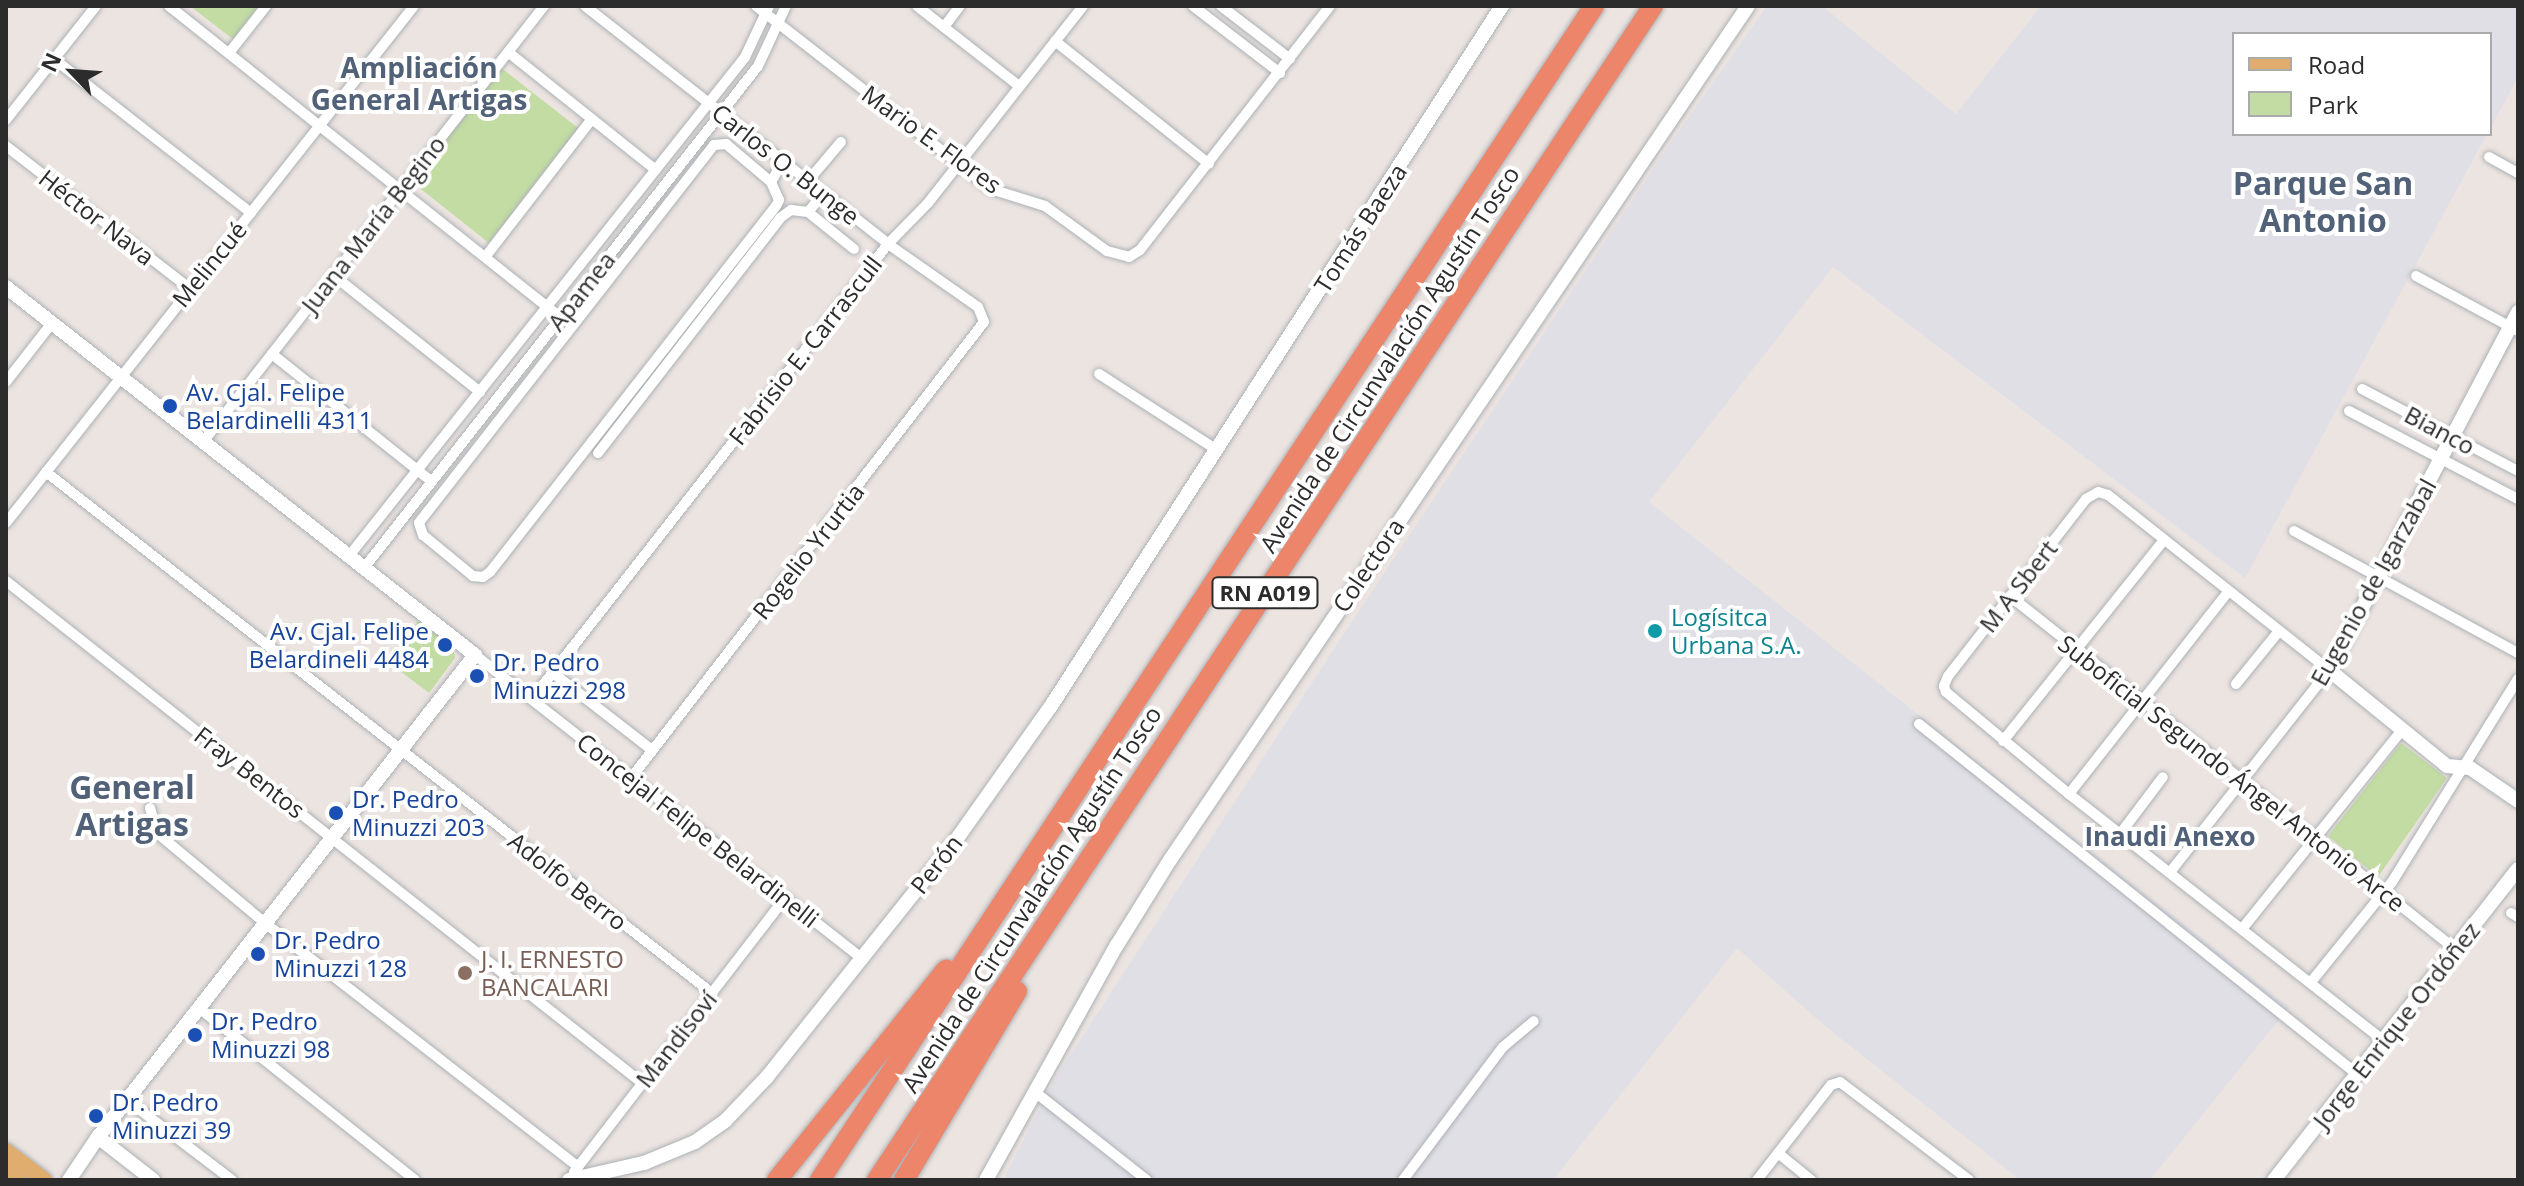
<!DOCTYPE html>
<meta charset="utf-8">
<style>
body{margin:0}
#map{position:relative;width:2524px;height:1186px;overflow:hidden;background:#ece4e0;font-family:"Open Sans",sans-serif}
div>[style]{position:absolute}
.industrial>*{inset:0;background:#e0dfe5}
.green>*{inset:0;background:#c3dca3}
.roads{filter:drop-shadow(0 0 2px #acb1b6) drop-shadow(0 0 2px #acb1b6)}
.minor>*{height:10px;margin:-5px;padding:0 5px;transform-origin:5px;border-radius:5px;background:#fff}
.tertiary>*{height:14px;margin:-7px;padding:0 7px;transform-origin:7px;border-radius:7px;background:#fff}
.secondary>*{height:14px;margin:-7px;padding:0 7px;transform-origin:7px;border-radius:7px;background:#fff}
.primary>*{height:16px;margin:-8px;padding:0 8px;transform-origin:8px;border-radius:8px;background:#e1ad6f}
.motorway>*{height:20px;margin:-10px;padding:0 10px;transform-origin:10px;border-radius:10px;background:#ec856a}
.dots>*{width:22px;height:22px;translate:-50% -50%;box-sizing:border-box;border:4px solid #fff;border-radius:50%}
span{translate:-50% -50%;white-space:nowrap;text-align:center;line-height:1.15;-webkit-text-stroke:8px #fff;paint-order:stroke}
.shield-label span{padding:2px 6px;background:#fff;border:2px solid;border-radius:6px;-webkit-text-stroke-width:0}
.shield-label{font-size:22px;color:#2c2c2c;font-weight:700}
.street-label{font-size:24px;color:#2c2c2c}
.transit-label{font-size:24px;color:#164399}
.left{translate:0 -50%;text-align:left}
.right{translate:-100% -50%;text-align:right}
.culture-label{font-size:24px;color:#0d838f}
.education-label{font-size:24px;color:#785e54}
.neighbourhood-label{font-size:26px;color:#516177;font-weight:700}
.quarter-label{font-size:28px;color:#516177;font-weight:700}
.district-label{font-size:32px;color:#516177;font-weight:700}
.frame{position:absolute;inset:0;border:8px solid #2c2c2c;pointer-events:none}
.legend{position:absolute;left:2232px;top:32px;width:260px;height:104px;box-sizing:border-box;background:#fff;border:2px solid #ababab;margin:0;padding:10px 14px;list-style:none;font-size:24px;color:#2c2c2c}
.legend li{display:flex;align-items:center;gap:16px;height:40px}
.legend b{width:40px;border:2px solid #ababab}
.north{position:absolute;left:32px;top:32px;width:80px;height:80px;-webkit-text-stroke:6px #fff;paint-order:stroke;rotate:295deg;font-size:22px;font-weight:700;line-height:32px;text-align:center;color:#2c2c2c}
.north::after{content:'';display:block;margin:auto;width:28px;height:36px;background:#2c2c2c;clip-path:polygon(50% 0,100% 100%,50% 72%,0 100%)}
</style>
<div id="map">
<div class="industrial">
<div style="clip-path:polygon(1767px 6px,1822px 6px,1956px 114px,2041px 6px,2518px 6px,2518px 77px,2490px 129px,2490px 34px,2234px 34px,2234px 134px,2487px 134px,2245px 578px,1833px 267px,1649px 502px,2289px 1007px,2150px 1180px,2020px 1180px,1825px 1026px,1737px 948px,1553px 1180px,1003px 1180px,1055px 1079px,1343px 635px,1669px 145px)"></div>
</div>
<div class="green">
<div style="clip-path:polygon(190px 6px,261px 6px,234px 40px)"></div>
<div style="clip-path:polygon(500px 67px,578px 128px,489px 243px,412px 182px)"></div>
<div style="clip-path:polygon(418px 621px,453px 646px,455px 658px,429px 693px,387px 661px)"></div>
<div style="clip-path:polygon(2401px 743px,2447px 778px,2378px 877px,2328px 836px)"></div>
</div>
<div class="roads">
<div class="minor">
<div style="left:169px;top:6px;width:500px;rotate:38.5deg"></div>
<div style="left:585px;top:6px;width:385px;rotate:38.1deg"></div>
<div style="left:888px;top:244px;width:110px;rotate:35deg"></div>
<div style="left:978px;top:307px;width:16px;rotate:68deg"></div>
<div style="left:984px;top:322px;width:577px;rotate:127.74deg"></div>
<div style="left:756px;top:6px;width:298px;rotate:37.9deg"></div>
<div style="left:991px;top:189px;width:57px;rotate:17.5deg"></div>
<div style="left:1045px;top:206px;width:77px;rotate:36deg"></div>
<div style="left:1107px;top:251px;width:23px;rotate:15deg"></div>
<div style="left:1129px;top:257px;width:13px;rotate:-32deg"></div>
<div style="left:1140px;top:250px;width:309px;rotate:-52.1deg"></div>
<div style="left:917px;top:6px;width:130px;rotate:38.1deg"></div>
<div style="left:1193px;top:6px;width:110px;rotate:37.6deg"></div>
<div style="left:1221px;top:6px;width:87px;rotate:37.5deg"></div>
<div style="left:944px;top:27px;width:26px;rotate:-53deg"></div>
<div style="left:1055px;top:41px;width:197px;rotate:38.6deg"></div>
<div style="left:508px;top:52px;width:189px;rotate:38.6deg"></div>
<div style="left:229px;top:53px;width:60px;rotate:-51.8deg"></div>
<div style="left:54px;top:59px;width:250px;rotate:38deg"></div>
<div style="left:6px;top:120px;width:145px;rotate:-51.7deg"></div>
<div style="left:6px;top:146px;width:232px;rotate:37.8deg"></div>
<div style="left:2489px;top:157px;width:33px;rotate:29deg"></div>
<div style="left:808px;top:181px;width:51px;rotate:-49.8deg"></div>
<div style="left:771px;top:182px;width:59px;rotate:-139.8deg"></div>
<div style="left:726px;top:144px;width:12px;rotate:175deg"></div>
<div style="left:714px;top:145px;width:479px;rotate:128deg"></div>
<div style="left:419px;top:523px;width:13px;rotate:72deg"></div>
<div style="left:423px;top:535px;width:65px;rotate:39.4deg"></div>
<div style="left:473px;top:576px;width:10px;rotate:6deg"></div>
<div style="left:483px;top:577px;width:9px;rotate:-36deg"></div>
<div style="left:490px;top:572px;width:464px;rotate:-52deg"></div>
<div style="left:776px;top:206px;width:7px;rotate:-63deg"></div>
<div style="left:779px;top:200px;width:20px;rotate:-114deg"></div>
<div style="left:771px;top:182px;width:24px;rotate:-60deg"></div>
<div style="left:808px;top:212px;width:25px;rotate:-50deg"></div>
<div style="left:486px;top:256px;width:173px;rotate:-52.3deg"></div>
<div style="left:333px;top:275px;width:188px;rotate:38.5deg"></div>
<div style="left:2416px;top:276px;width:116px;rotate:28.3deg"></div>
<div style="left:272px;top:354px;width:203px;rotate:38.6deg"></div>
<div style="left:1099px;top:374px;width:140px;rotate:32.8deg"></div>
<div style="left:6px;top:382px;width:75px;rotate:-52.1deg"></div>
<div style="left:2362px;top:389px;width:176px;rotate:27.7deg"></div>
<div style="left:2349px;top:411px;width:191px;rotate:27.5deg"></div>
<div style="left:203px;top:442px;width:554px;rotate:-51.97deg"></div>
<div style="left:598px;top:453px;width:297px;rotate:-52.2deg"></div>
<div style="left:780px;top:218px;width:14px;rotate:-36deg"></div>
<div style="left:791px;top:210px;width:17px;rotate:7deg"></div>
<div style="left:808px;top:212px;width:59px;rotate:38.8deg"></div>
<div style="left:46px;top:472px;width:846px;rotate:38.04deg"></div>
<div style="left:6px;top:523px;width:659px;rotate:-51.72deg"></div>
<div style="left:2294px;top:531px;width:255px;rotate:28.6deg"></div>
<div style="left:349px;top:556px;width:637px;rotate:-51.56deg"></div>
<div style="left:745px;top:57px;width:56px;rotate:-64.8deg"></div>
<div style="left:364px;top:568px;width:638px;rotate:-51.87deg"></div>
<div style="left:758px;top:66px;width:66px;rotate:-65deg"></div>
<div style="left:6px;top:581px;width:810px;rotate:38.28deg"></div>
<div style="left:2010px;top:596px;width:568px;rotate:38.42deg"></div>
<div style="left:475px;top:655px;width:491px;rotate:38.1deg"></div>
<div style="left:553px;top:673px;width:125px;rotate:37.9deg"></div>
<div style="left:2236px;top:684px;width:68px;rotate:-50.9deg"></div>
<div style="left:532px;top:699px;width:578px;rotate:-51.96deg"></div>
<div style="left:888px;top:244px;width:57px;rotate:-45.7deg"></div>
<div style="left:928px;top:203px;width:251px;rotate:-51.8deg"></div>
<div style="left:1919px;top:724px;width:561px;rotate:38.63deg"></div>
<div style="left:2003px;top:741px;width:258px;rotate:-51.3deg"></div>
<div style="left:2069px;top:794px;width:258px;rotate:-51.8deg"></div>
<div style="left:150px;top:808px;width:26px;rotate:74deg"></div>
<div style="left:157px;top:833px;width:141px;rotate:39.8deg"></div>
<div style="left:265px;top:923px;width:397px;rotate:37.9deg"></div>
<div style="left:2120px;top:834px;width:71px;rotate:-53deg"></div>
<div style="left:2171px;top:871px;width:256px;rotate:-51.8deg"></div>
<div style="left:2329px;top:670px;width:282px;rotate:-141.6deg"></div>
<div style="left:2108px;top:495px;width:10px;rotate:-163deg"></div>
<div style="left:2098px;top:492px;width:14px;rotate:150deg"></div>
<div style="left:2086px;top:499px;width:224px;rotate:127.9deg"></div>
<div style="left:1948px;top:676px;width:11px;rotate:112deg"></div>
<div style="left:1944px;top:686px;width:6px;rotate:72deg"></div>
<div style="left:1946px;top:692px;width:160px;rotate:39.7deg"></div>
<div style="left:2069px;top:794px;width:399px;rotate:38.1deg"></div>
<div style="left:2511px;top:913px;width:8px;rotate:30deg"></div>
<div style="left:2242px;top:929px;width:255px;rotate:-51.2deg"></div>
<div style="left:2311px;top:982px;width:129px;rotate:-51deg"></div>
<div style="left:2392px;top:882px;width:239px;rotate:-58.2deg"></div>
<div style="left:199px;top:1008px;width:276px;rotate:38.5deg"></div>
<div style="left:1035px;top:1092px;width:142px;rotate:38.2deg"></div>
<div style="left:127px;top:1100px;width:132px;rotate:37.3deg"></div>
<div style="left:1778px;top:1153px;width:43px;rotate:39.3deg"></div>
<div style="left:574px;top:1172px;width:346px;rotate:-52.4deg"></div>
<div style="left:1403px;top:1180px;width:166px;rotate:-53.1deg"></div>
<div style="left:1503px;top:1047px;width:40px;rotate:-40deg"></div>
<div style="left:1757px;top:1180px;width:120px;rotate:-52.1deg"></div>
<div style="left:1831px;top:1085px;width:9px;rotate:-18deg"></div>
<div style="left:1840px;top:1082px;width:162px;rotate:37.2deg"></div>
</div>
<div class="tertiary">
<div style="left:2518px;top:312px;width:405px;rotate:117.8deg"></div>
<div style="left:2329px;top:670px;width:152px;rotate:39.1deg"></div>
<div style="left:2447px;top:766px;width:23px;rotate:5deg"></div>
<div style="left:2470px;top:768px;width:58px;rotate:34.5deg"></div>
<div style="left:98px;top:1137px;width:70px;rotate:38deg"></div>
<div style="left:569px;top:1180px;width:77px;rotate:-12.8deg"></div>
<div style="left:644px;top:1163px;width:55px;rotate:-22.4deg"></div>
<div style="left:695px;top:1142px;width:37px;rotate:-35deg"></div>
<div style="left:725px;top:1121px;width:61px;rotate:-46.3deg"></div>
<div style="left:767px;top:1077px;width:303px;rotate:-51.4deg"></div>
<div style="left:956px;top:840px;width:164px;rotate:-54.7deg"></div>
<div style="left:1051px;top:706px;width:833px;rotate:-57.21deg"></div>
<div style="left:986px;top:1180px;width:269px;rotate:-60.9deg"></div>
<div style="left:1117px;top:945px;width:100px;rotate:-58.1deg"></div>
<div style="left:1170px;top:860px;width:1031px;rotate:-55.91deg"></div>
<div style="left:2274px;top:1180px;width:395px;rotate:-51.9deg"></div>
</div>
<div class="secondary">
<div style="left:6px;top:287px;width:596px;rotate:38.12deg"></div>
<div style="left:475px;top:655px;width:612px;rotate:128.03deg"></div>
<div style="left:98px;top:1137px;width:52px;rotate:124deg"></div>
</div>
<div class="primary">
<div style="left:6px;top:1151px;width:48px;rotate:37.3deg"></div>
<div style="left:6px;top:1170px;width:16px;rotate:40deg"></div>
</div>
<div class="motorway">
<div style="left:777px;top:1180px;width:270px;rotate:-51.2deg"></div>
<div style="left:820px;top:1180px;width:1406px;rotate:-56.6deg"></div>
<div style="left:877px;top:1180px;width:1407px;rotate:-56.54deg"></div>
<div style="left:904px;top:1180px;width:220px;rotate:-59.1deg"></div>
</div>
</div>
<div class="dots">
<div style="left:170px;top:406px;background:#1a4fb4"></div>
<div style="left:1655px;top:631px;background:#0f9aa8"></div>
<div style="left:445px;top:645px;background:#1a4fb4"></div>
<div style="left:477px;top:676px;background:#1a4fb4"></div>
<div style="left:336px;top:813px;background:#1a4fb4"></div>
<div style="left:258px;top:954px;background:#1a4fb4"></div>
<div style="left:465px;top:973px;background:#8d6e63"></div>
<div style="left:195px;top:1035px;background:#1a4fb4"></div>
<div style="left:96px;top:1116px;background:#1a4fb4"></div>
</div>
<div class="shield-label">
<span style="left:1265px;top:593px">RN A019</span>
</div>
<div class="street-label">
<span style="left:932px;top:139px;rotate:36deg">Mario E. Flores</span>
<span style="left:786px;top:164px;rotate:38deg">Carlos O. Bunge</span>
<span style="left:97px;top:217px;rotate:38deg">Héctor Nava</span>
<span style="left:373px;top:224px;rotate:-52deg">Juana María Begino</span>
<span style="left:1360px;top:228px;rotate:-57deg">Tomás Baeza</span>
<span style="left:209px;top:264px;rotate:-51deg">Melincué</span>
<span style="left:581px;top:291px;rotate:-52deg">Apamea</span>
<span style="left:805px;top:350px;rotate:-52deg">Fabrisio E. Carrascull</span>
<span style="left:1389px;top:359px;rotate:-57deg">Avenida de Circunvalación Agustín Tosco</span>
<span style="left:2440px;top:430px;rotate:28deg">Bianco</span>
<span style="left:808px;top:551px;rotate:-52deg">Rogelio Yrurtia</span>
<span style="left:1368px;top:565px;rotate:-56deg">Colectora</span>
<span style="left:2373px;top:582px;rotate:-61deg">Eugenio de Igarzabal</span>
<span style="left:2018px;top:586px;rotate:-52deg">M A Sbert</span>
<span style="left:250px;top:772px;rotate:38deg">Fray Bentos</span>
<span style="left:2232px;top:773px;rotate:38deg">Suboficial Segundo Ángel Antonio Arce</span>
<span style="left:698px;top:830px;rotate:38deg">Concejal Felipe Belardinelli</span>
<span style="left:936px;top:864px;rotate:-52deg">Perón</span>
<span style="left:568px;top:881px;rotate:38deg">Adolfo Berro</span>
<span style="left:1031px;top:899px;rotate:-57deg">Avenida de Circunvalación Agustín Tosco</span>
<span style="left:2396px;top:1025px;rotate:-52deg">Jorge Enrique Ordóñez</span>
<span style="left:676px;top:1039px;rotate:-52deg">Mandisoví</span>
</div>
<div class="transit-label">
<span class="left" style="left:186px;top:406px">Av. Cjal. Felipe<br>Belardinelli 4311</span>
<span class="right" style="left:429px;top:645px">Av. Cjal. Felipe<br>Belardineli 4484</span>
<span class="left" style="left:493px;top:676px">Dr. Pedro<br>Minuzzi 298</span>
<span class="left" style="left:352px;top:813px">Dr. Pedro<br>Minuzzi 203</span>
<span class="left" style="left:274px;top:954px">Dr. Pedro<br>Minuzzi 128</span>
<span class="left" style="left:211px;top:1035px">Dr. Pedro<br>Minuzzi 98</span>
<span class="left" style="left:112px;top:1116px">Dr. Pedro<br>Minuzzi 39</span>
</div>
<div class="culture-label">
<span class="left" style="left:1671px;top:631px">Logísitca<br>Urbana S.A.</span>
</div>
<div class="education-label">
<span class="left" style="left:481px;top:973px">J. I. ERNESTO<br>BANCALARI</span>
</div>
<div class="neighbourhood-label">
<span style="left:2170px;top:837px">Inaudi Anexo</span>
</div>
<div class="quarter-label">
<span style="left:419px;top:83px">Ampliación<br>General Artigas</span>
</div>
<div class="district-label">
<span style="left:2323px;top:202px">Parque San<br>Antonio</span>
<span style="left:132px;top:806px">General<br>Artigas</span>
</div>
<div class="frame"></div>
<ul class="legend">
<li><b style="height:10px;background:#e1ad6f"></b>Road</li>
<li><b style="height:22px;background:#c3dca3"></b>Park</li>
</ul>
<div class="north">N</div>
</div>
